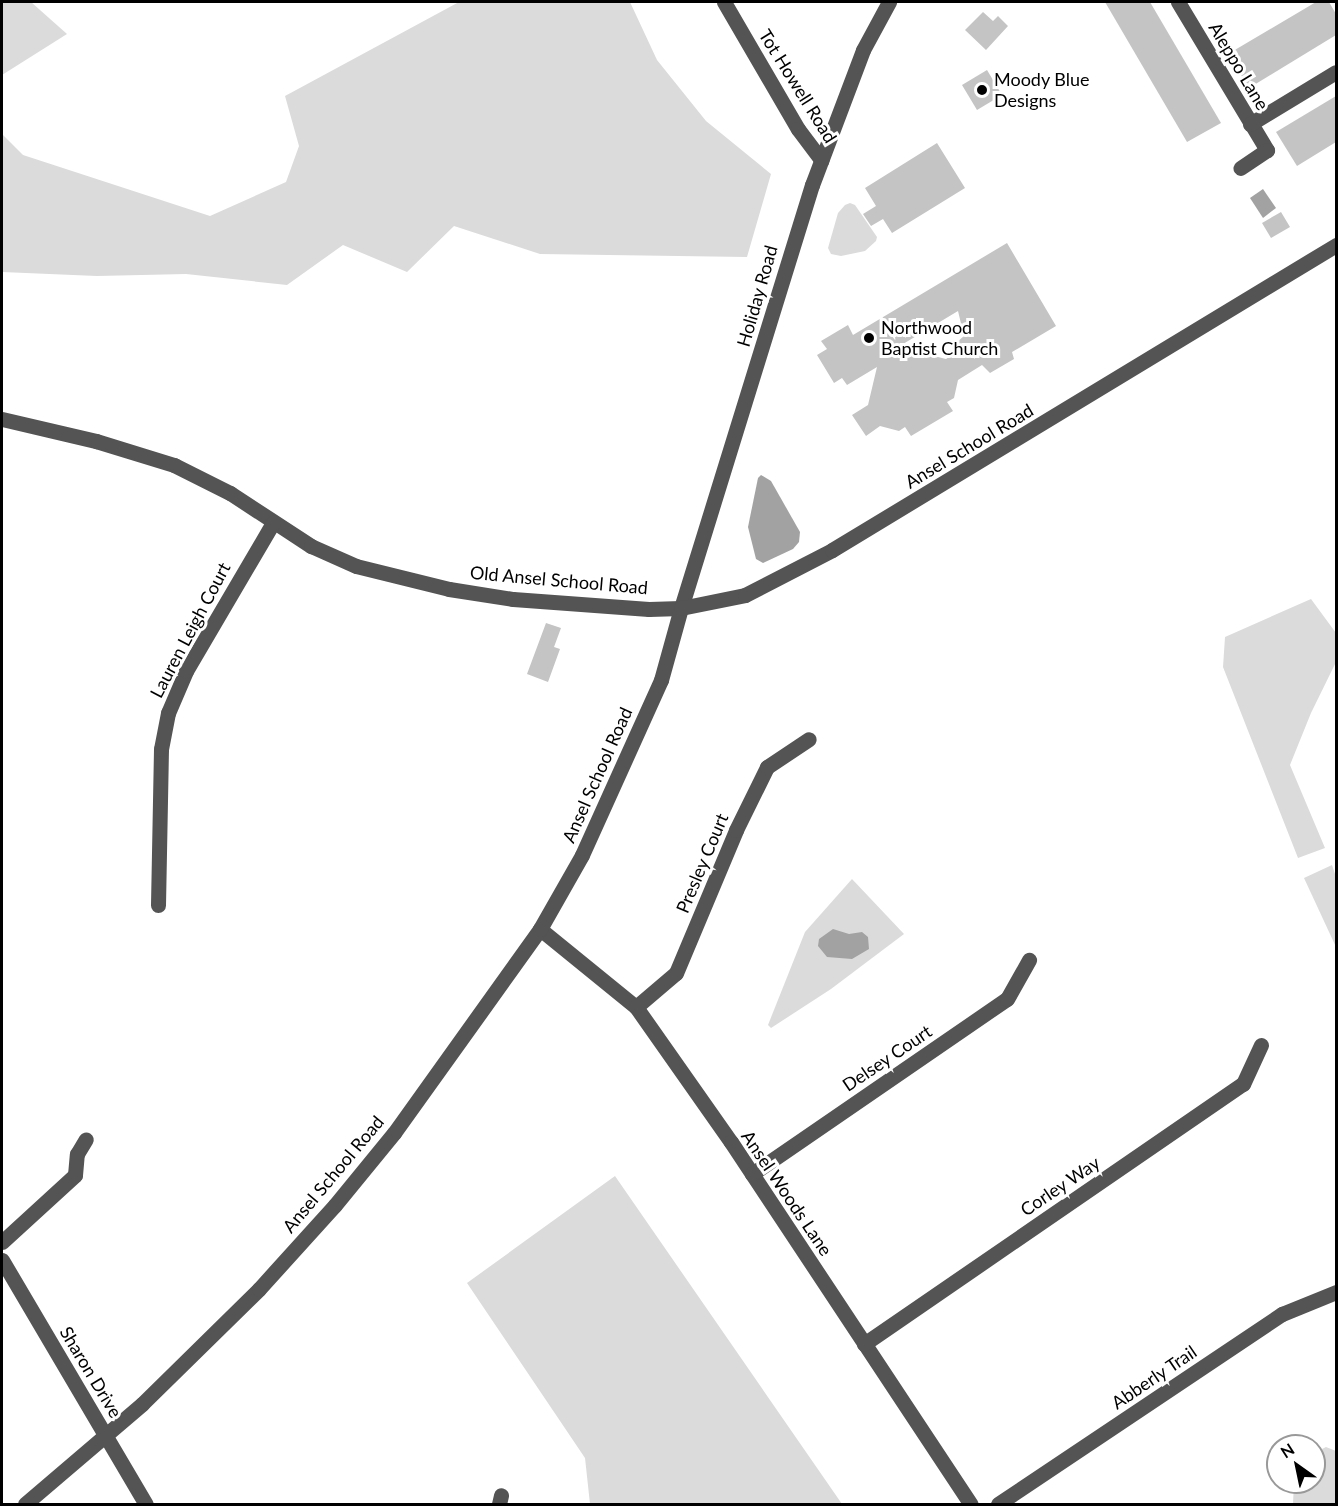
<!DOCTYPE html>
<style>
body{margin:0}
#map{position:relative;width:1338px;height:1506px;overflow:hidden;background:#fff;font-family:Lato,sans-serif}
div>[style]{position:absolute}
.green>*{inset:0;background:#dbdbdb}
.water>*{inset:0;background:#a2a2a2}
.building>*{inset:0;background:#c4c4c4}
.minor>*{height:15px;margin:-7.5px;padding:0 7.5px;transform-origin:7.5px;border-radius:7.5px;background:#545454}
.dots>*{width:16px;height:16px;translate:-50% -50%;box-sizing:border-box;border:3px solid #fff;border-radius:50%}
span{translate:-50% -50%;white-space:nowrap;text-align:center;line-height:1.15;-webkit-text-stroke:6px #fff;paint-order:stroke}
.street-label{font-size:18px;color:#000}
.poi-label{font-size:18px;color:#000}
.left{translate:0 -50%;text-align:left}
.frame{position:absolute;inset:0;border:3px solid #000;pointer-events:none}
.north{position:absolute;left:1266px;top:1434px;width:60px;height:60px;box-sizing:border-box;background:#fff;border:2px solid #999;border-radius:50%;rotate:327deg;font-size:16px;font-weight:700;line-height:24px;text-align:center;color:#000}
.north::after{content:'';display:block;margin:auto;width:21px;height:27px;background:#000;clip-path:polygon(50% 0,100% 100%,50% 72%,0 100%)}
</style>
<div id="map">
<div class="green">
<div style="clip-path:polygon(2px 2px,31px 2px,67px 34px,2px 75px)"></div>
<div style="clip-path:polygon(459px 2px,630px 2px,657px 60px,706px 121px,771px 174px,747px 257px,540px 254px,454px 226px,407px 272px,343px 245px,287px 285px,186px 274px,97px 276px,2px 272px,2px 134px,23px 155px,210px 216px,286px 182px,299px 146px,285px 96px)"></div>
<div style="clip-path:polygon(850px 203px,855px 205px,877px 237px,876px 241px,865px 251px,841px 256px,831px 254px,828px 248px,838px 213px,845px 205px)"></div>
<div style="clip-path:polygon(1311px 599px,1336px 633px,1336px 662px,1311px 713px,1290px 765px,1325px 848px,1298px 858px,1223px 667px,1225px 637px)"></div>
<div style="clip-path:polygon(1332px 865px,1336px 877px,1336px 947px,1304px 878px)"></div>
<div style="clip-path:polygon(852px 879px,904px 934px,831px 989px,771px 1028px,768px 1025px,805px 932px)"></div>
<div style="clip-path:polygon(615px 1176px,842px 1504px,590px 1504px,585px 1458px,467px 1283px)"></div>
<div style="clip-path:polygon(1326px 1447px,1336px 1451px,1336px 1504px,1293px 1504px,1294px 1482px,1314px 1482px,1314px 1453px)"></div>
</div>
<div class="water">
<div style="clip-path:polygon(1263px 189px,1276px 208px,1263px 218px,1250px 198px)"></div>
<div style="clip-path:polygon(761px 475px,771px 481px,800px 532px,799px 542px,793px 549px,763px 563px,756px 559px,748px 527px,758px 478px)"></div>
<div style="clip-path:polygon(833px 929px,849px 934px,862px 932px,868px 937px,869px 949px,852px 959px,827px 957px,818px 946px,819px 939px)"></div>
</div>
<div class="building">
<div style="clip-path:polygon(1105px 2px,1150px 2px,1221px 123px,1187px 142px)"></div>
<div style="clip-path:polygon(1316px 2px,1329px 2px,1336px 14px,1336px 35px,1249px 88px,1228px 54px)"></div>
<div style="clip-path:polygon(983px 12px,993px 21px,998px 16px,1008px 26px,986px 50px,965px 30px)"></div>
<div style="clip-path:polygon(987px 70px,1002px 95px,977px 110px,962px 85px)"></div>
<div style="clip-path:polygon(1336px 96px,1336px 142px,1297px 166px,1276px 132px)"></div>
<div style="clip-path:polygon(937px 143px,965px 188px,892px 233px,883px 219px,871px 226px,863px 214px,876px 206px,865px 188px)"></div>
<div style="clip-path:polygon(1281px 212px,1290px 227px,1271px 238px,1262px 223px)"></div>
<div style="clip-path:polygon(evenodd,1007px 243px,1056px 326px,1012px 352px,1014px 359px,990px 373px,982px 365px,958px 380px,954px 398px,947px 402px,953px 411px,911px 436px,905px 427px,899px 431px,880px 426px,866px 436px,852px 415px,868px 405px,877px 367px,847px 385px,842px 378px,834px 383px,817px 355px,827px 349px,821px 341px,848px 325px,853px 335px,1007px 243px,958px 311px,964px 336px,957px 342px,961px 349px,946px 359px,898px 347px,958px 311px)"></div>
<div style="clip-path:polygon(546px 623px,561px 628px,554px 647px,560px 649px,548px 682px,527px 674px)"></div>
</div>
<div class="minor">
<div style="left:724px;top:2px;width:147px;rotate:59.8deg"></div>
<div style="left:798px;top:129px;width:39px;rotate:53deg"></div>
<div style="left:1178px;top:2px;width:173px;rotate:59deg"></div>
<div style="left:1267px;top:150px;width:32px;rotate:146deg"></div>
<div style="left:1250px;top:124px;width:100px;rotate:-31.2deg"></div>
<div style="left:2px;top:419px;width:97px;rotate:13.2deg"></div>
<div style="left:96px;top:441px;width:82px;rotate:17.1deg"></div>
<div style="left:174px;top:465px;width:63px;rotate:26.6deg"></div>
<div style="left:230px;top:493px;width:97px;rotate:33.2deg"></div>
<div style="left:311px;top:546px;width:49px;rotate:24deg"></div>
<div style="left:356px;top:566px;width:96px;rotate:13.9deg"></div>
<div style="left:449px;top:589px;width:65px;rotate:8.9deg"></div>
<div style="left:513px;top:599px;width:136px;rotate:4.2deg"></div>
<div style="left:649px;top:609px;width:32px;rotate:-2deg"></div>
<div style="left:681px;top:608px;width:443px;rotate:-72.8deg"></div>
<div style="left:812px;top:185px;width:144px;rotate:-69.3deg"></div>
<div style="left:863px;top:50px;width:55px;rotate:-61.6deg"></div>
<div style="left:158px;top:905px;width:156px;rotate:-88.9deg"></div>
<div style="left:161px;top:749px;width:37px;rotate:-79deg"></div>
<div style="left:168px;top:713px;width:46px;rotate:-66.8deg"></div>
<div style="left:186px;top:671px;width:172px;rotate:-59.6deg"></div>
<div style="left:540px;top:929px;width:124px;rotate:39.1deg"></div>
<div style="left:636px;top:1007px;width:165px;rotate:54.9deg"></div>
<div style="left:731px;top:1142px;width:434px;rotate:56.5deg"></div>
<div style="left:636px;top:1007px;width:52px;rotate:-40.4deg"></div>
<div style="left:676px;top:973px;width:155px;rotate:-67.2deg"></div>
<div style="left:736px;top:830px;width:70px;rotate:-63.8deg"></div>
<div style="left:767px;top:767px;width:50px;rotate:-33.7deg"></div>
<div style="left:752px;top:1174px;width:309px;rotate:-34.5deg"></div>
<div style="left:1007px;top:999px;width:45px;rotate:-60.6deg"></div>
<div style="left:2px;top:1242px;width:99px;rotate:-42.5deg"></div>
<div style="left:75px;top:1175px;width:21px;rotate:-85deg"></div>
<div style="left:77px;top:1154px;width:17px;rotate:-59deg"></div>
<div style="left:2px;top:1260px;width:283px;rotate:59.5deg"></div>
<div style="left:864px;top:1344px;width:460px;rotate:-34.5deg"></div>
<div style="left:1243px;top:1084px;width:43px;rotate:-65.2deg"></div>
<div style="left:25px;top:1504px;width:154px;rotate:-40.5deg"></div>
<div style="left:142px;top:1404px;width:164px;rotate:-44.5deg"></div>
<div style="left:259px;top:1289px;width:113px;rotate:-47.9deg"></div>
<div style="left:335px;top:1205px;width:93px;rotate:-50.7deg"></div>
<div style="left:394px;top:1133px;width:251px;rotate:-54.4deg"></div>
<div style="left:540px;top:929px;width:85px;rotate:-60.4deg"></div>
<div style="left:582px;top:855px;width:192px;rotate:-65.7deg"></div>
<div style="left:661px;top:680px;width:75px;rotate:-74.5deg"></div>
<div style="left:681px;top:608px;width:65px;rotate:-11.5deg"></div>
<div style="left:745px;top:595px;width:98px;rotate:-27.3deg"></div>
<div style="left:832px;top:550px;width:589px;rotate:-31.18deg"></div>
<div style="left:499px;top:1504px;width:9px;rotate:-77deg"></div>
<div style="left:998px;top:1504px;width:342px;rotate:-33.8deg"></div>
<div style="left:1282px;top:1314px;width:58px;rotate:-22.2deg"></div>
</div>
<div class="dots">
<div style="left:982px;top:90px;background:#000"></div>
<div style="left:869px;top:338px;background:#000"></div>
</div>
<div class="street-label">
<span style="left:1239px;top:66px;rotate:59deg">Aleppo Lane</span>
<span style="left:798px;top:86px;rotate:58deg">Tot Howell Road</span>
<span style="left:757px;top:296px;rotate:-74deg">Holiday Road</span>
<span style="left:969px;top:446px;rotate:-31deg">Ansel School Road</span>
<span style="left:559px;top:580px;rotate:5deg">Old Ansel School Road</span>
<span style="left:190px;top:630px;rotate:-62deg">Lauren Leigh Court</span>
<span style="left:597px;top:775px;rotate:-66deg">Ansel School Road</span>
<span style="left:702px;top:863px;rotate:-67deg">Presley Court</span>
<span style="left:887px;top:1058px;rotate:-34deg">Delsey Court</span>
<span style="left:333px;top:1174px;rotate:-50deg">Ansel School Road</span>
<span style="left:1060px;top:1186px;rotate:-34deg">Corley Way</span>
<span style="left:787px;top:1193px;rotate:56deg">Ansel Woods Lane</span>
<span style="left:91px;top:1372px;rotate:59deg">Sharon Drive</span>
<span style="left:1154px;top:1377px;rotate:-34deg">Abberly Trail</span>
</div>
<div class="poi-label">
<span class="left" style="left:994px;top:90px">Moody Blue<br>Designs</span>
<span class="left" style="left:881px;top:338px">Northwood<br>Baptist Church</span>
</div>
<div class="frame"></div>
<div class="north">N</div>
</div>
